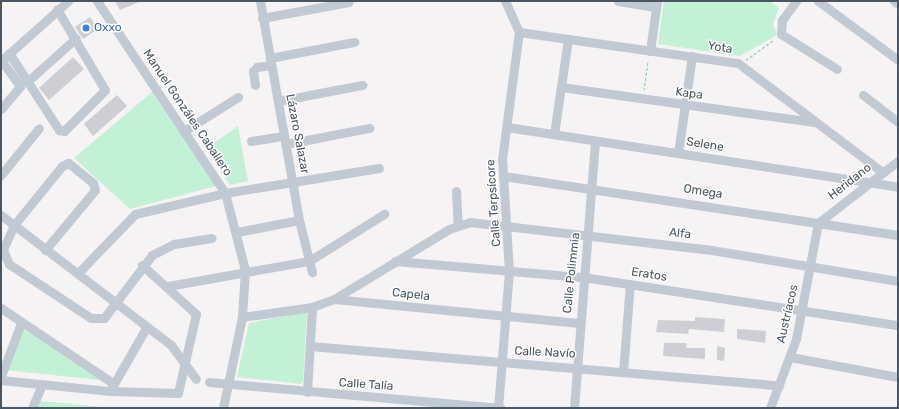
<!DOCTYPE html>
<meta charset="utf-8">
<style>
body{margin:0}
#map{position:relative;width:899px;height:409px;overflow:hidden;background:#f5f3f3;font-family:Rubik,sans-serif}
div>[style]{position:absolute}
.green>*{inset:0;background:#c3f1d5}
.building>*{inset:0;background:#cdcfd5}
.path>*{height:1px;margin-top:-0.5px;transform-origin:0;background:repeating-linear-gradient(90deg,#7ad0a6 0 3px,transparent 0 5px)}
.minor>*{height:9px;margin:-4.5px;padding:0 4.5px;transform-origin:4.5px;border-radius:4.5px;background:#c1cad2}
.dots>*{width:11px;height:11px;translate:-50% -50%;box-sizing:border-box;border:2px solid #fff;border-radius:50%}
span{translate:-50% -50%;white-space:nowrap;text-align:center;line-height:1.15;-webkit-text-stroke:3px #fff;paint-order:stroke}
.shop-label{font-size:12px;color:#366cbe}
.left{translate:0 -50%;text-align:left}
.street-label{font-size:12px;color:#4a5661}
.frame{position:absolute;inset:0;border:2px solid #4a5661;pointer-events:none}
</style>
<div id="map">
<div class="green">
<div style="clip-path:polygon(664px 1px,769px 1px,779px 8px,773px 24px,777px 35px,740px 56px,658px 44px)"></div>
<div style="clip-path:polygon(152px 92px,216px 186px,130px 209px,74px 158px)"></div>
<div style="clip-path:polygon(238px 126px,248px 181px,230px 185px,206px 149px)"></div>
<div style="clip-path:polygon(307px 312px,303px 381px,301px 384px,237px 377px,249px 323px)"></div>
<div style="clip-path:polygon(22px 328px,100px 380px,5px 370px)"></div>
<div style="clip-path:polygon(40px 401px,115px 408px,37px 408px)"></div>
</div>
<div class="building">
<div style="clip-path:polygon(115px 1px,141px 1px,120px 10px)"></div>
<div style="clip-path:polygon(90px 17px,98px 29px,83px 39px,75px 27px)"></div>
<div style="clip-path:polygon(73px 57px,84px 69px,49px 100px,39px 88px)"></div>
<div style="clip-path:polygon(117px 95px,127px 106px,93px 136px,84px 124px)"></div>
<div style="clip-path:polygon(695px 317px,725px 319px,724px 332px,689px 329px,688px 334px,656px 332px,658px 320px,695px 321px)"></div>
<div style="clip-path:polygon(737px 329px,766px 331px,765px 343px,737px 339px)"></div>
<div style="clip-path:polygon(664px 343px,687px 343px,686px 348px,705px 348px,705px 359px,663px 356px)"></div>
<div style="clip-path:polygon(717px 346px,725px 348px,724px 361px,717px 360px)"></div>
</div>
<div class="path">
<div style="left:746px;top:60px;width:34px;rotate:-36deg"></div>
<div style="left:644px;top:90px;width:30px;rotate:-82deg"></div>
</div>
<div class="minor">
<div style="left:97px;top:1px;width:231px;rotate:56.3deg"></div>
<div style="left:225px;top:193px;width:80px;rotate:75.4deg"></div>
<div style="left:245px;top:270px;width:47px;rotate:93.7deg"></div>
<div style="left:242px;top:317px;width:93px;rotate:101.8deg"></div>
<div style="left:260px;top:1px;width:222px;rotate:79.9deg"></div>
<div style="left:299px;top:220px;width:54px;rotate:76deg"></div>
<div style="left:618px;top:1px;width:38px;rotate:9deg"></div>
<div style="left:796px;top:1px;width:24px;rotate:126deg"></div>
<div style="left:782px;top:20px;width:14px;rotate:94deg"></div>
<div style="left:781px;top:34px;width:66px;rotate:32deg"></div>
<div style="left:818px;top:1px;width:99px;rotate:36.4deg"></div>
<div style="left:894px;top:1px;width:5px;rotate:37deg"></div>
<div style="left:262px;top:18px;width:88px;rotate:-10.4deg"></div>
<div style="left:519px;top:32px;width:221px;rotate:8.1deg"></div>
<div style="left:738px;top:63px;width:181px;rotate:37.1deg"></div>
<div style="left:650px;top:51px;width:50px;rotate:-82deg"></div>
<div style="left:9px;top:53px;width:92px;rotate:57deg"></div>
<div style="left:59px;top:130px;width:5px;rotate:11deg"></div>
<div style="left:64px;top:131px;width:58px;rotate:-45deg"></div>
<div style="left:105px;top:90px;width:94px;rotate:-120.7deg"></div>
<div style="left:270px;top:58px;width:86px;rotate:-10.8deg"></div>
<div style="left:1px;top:61px;width:90px;rotate:-41.8deg"></div>
<div style="left:28px;top:81px;width:64px;rotate:-41.9deg"></div>
<div style="left:255px;top:85px;width:14px;rotate:-98deg"></div>
<div style="left:253px;top:71px;width:6px;rotate:-45deg"></div>
<div style="left:257px;top:67px;width:14px;rotate:-8deg"></div>
<div style="left:561px;top:87px;width:254px;rotate:7.9deg"></div>
<div style="left:863px;top:95px;width:44px;rotate:37.6deg"></div>
<div style="left:278px;top:101px;width:86px;rotate:-10.8deg"></div>
<div style="left:1px;top:109px;width:30px;rotate:-50deg"></div>
<div style="left:20px;top:86px;width:32px;rotate:-126deg"></div>
<div style="left:507px;top:127px;width:396px;rotate:8.7deg"></div>
<div style="left:184px;top:131px;width:64px;rotate:-32.2deg"></div>
<div style="left:554px;top:134px;width:96px;rotate:-81.6deg"></div>
<div style="left:251px;top:141px;width:33px;rotate:-9deg"></div>
<div style="left:286px;top:144px;width:85px;rotate:-10.9deg"></div>
<div style="left:678px;top:153px;width:98px;rotate:-81.8deg"></div>
<div style="left:1px;top:175px;width:60px;rotate:-51deg"></div>
<div style="left:503px;top:176px;width:399px;rotate:8.5deg"></div>
<div style="left:456px;top:191px;width:33px;rotate:87deg"></div>
<div style="left:1px;top:215px;width:214px;rotate:37.4deg"></div>
<div style="left:171px;top:345px;width:42px;rotate:53.7deg"></div>
<div style="left:237px;top:232px;width:63px;rotate:-11deg"></div>
<div style="left:45px;top:250px;width:78px;rotate:-50.2deg"></div>
<div style="left:95px;top:190px;width:7px;rotate:-106deg"></div>
<div style="left:93px;top:183px;width:32px;rotate:-141deg"></div>
<div style="left:68px;top:163px;width:7px;rotate:153deg"></div>
<div style="left:62px;top:166px;width:76px;rotate:129.1deg"></div>
<div style="left:14px;top:225px;width:27px;rotate:114deg"></div>
<div style="left:3px;top:250px;width:15px;rotate:67deg"></div>
<div style="left:9px;top:264px;width:98px;rotate:33.4deg"></div>
<div style="left:91px;top:318px;width:13px"></div>
<div style="left:104px;top:318px;width:79px;rotate:-52.7deg"></div>
<div style="left:152px;top:255px;width:25px;rotate:-27deg"></div>
<div style="left:174px;top:244px;width:38px;rotate:-9deg"></div>
<div style="left:395px;top:261px;width:189px;rotate:4.9deg"></div>
<div style="left:583px;top:277px;width:319px;rotate:8.7deg"></div>
<div style="left:78px;top:273px;width:82px;rotate:-46deg"></div>
<div style="left:135px;top:214px;width:92px;rotate:-13.1deg"></div>
<div style="left:225px;top:193px;width:156px;rotate:-9.2deg"></div>
<div style="left:168px;top:286px;width:143px;rotate:-10.1deg"></div>
<div style="left:309px;top:261px;width:89px;rotate:-32.1deg"></div>
<div style="left:334px;top:299px;width:135px;rotate:-31.3deg"></div>
<div style="left:449px;top:229px;width:22px;rotate:-18deg"></div>
<div style="left:470px;top:222px;width:237px;rotate:6.6deg"></div>
<div style="left:705px;top:249px;width:196px;rotate:9.4deg"></div>
<div style="left:1px;top:308px;width:136px;rotate:33.9deg"></div>
<div style="left:242px;top:317px;width:71px;rotate:-8.1deg"></div>
<div style="left:312px;top:307px;width:23px;rotate:-20deg"></div>
<div style="left:334px;top:299px;width:246px;rotate:5.6deg"></div>
<div style="left:310px;top:346px;width:471px;rotate:4.8deg"></div>
<div style="left:790px;top:357px;width:110px;rotate:10.5deg"></div>
<div style="left:623px;top:372px;width:88px;rotate:-85.5deg"></div>
<div style="left:1px;top:376px;width:57px;rotate:-69.3deg"></div>
<div style="left:1px;top:380px;width:110px;rotate:5.8deg"></div>
<div style="left:110px;top:391px;width:68px;rotate:1.7deg"></div>
<div style="left:178px;top:393px;width:81px;rotate:-77.2deg"></div>
<div style="left:196px;top:314px;width:73px;rotate:-137.8deg"></div>
<div style="left:209px;top:382px;width:293px;rotate:5.1deg"></div>
<div style="left:111px;top:389px;width:70px;rotate:-60.2deg"></div>
<div style="left:307px;top:392px;width:85px;rotate:-86.6deg"></div>
<div style="left:32px;top:408px;width:25px;rotate:-67deg"></div>
<div style="left:498px;top:408px;width:136px;rotate:-85.4deg"></div>
<div style="left:509px;top:272px;width:113px;rotate:-93.5deg"></div>
<div style="left:502px;top:159px;width:128px;rotate:-82.4deg"></div>
<div style="left:519px;top:32px;width:34px;rotate:-114deg"></div>
<div style="left:574px;top:408px;width:268px;rotate:-85.5deg"></div>
<div style="left:770px;top:408px;width:74px;rotate:-69.4deg"></div>
<div style="left:796px;top:339px;width:118px;rotate:-79.3deg"></div>
<div style="left:818px;top:223px;width:101px;rotate:-37.8deg"></div>
</div>
<div class="dots">
<div style="left:86px;top:28px;background:#3f7fe0"></div>
</div>
<div class="shop-label">
<span class="left" style="left:94px;top:28px">Oxxo</span>
</div>
<div class="street-label">
<span style="left:720px;top:48px;rotate:9deg">Yota</span>
<span style="left:689px;top:94px;rotate:8deg">Kapa</span>
<span style="left:187px;top:113px;rotate:56deg">Manuel Gonzáles Caballero</span>
<span style="left:297px;top:134px;rotate:79deg">Lázaro Salazar</span>
<span style="left:705px;top:145px;rotate:9deg">Selene</span>
<span style="left:850px;top:182px;rotate:-38deg">Heridano</span>
<span style="left:703px;top:192px;rotate:9deg">Omega</span>
<span style="left:494px;top:203px;rotate:-94deg">Calle Terpsícore</span>
<span style="left:680px;top:234px;rotate:7deg">Alfa</span>
<span style="left:572px;top:273px;rotate:-84deg">Calle Polimmia</span>
<span style="left:649px;top:275px;rotate:9deg">Eratos</span>
<span style="left:411px;top:295px;rotate:6deg">Capela</span>
<span style="left:788px;top:314px;rotate:-77deg">Austríacos</span>
<span style="left:545px;top:353px;rotate:3deg">Calle Navío</span>
<span style="left:366px;top:385px;rotate:4deg">Calle Talía</span>
</div>
<div class="frame"></div>
</div>
